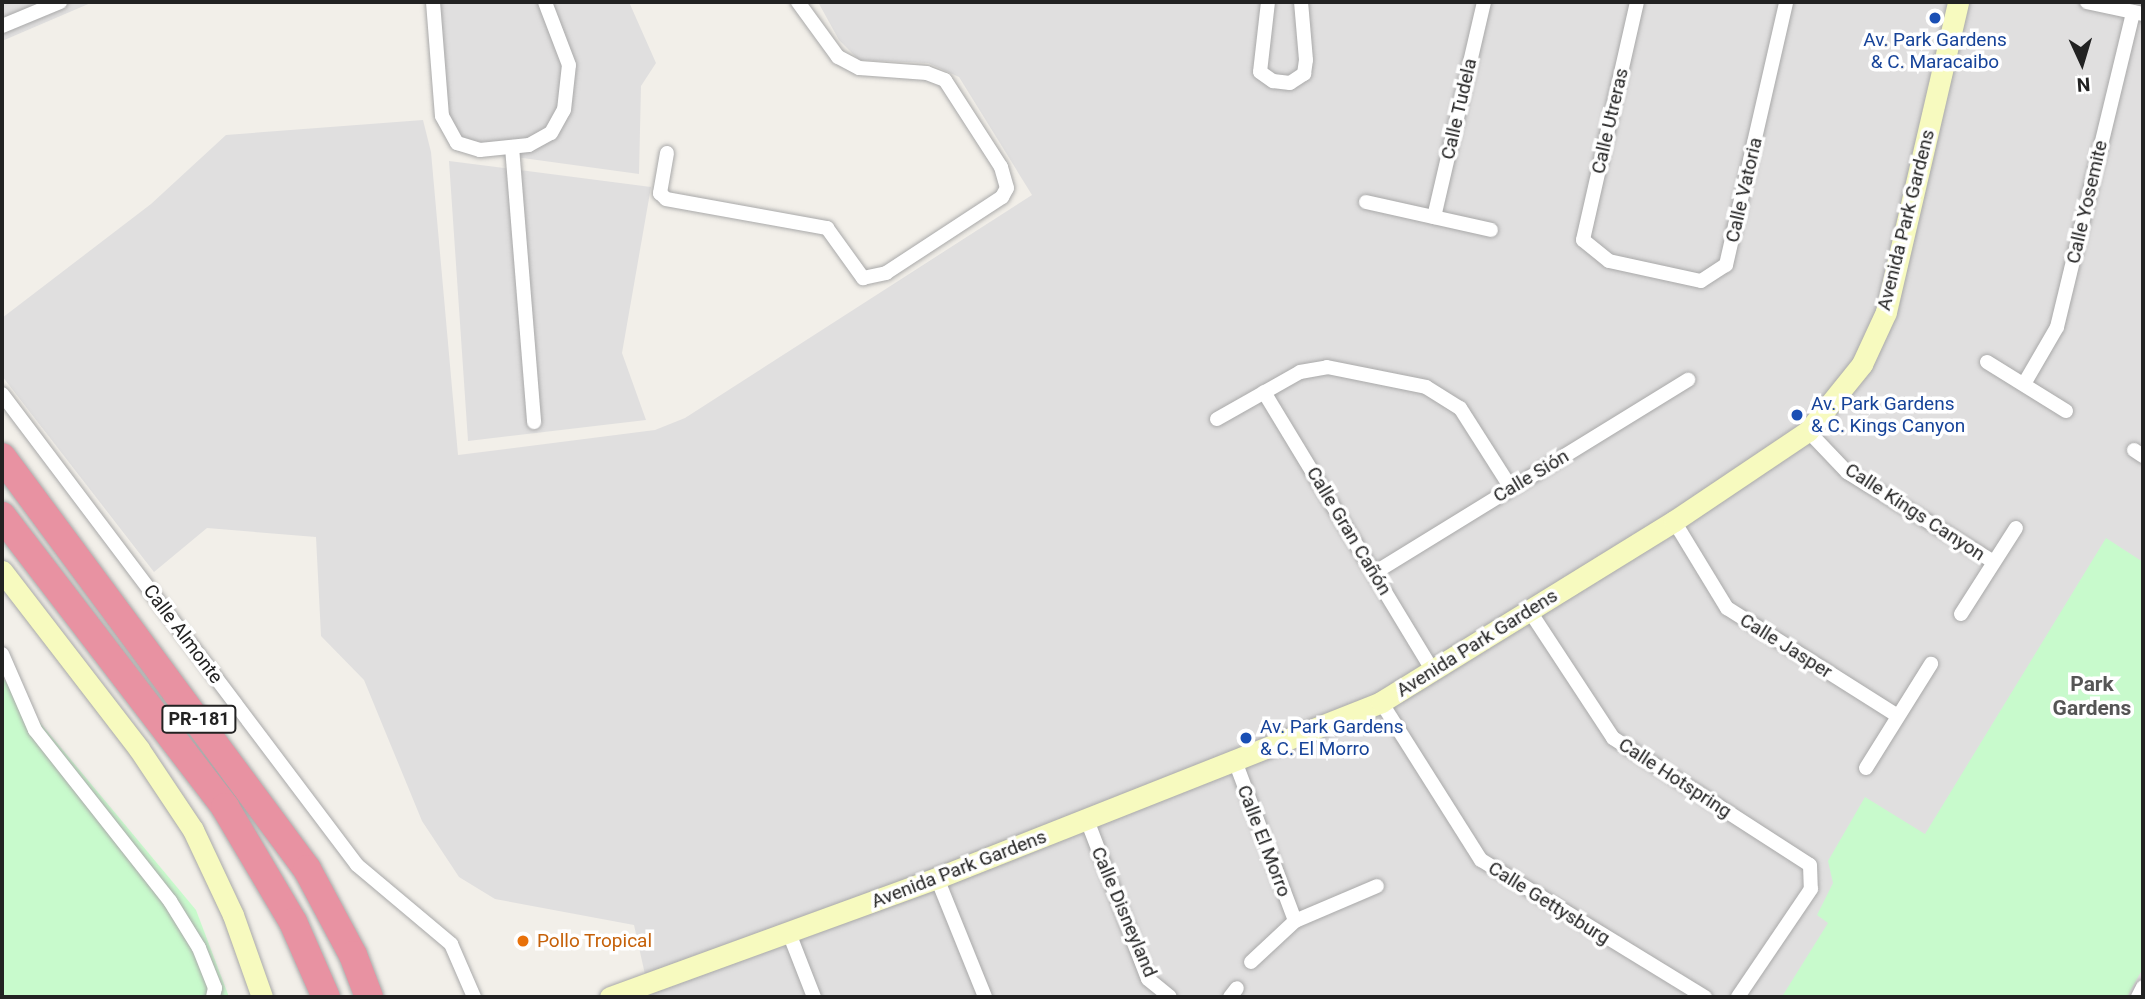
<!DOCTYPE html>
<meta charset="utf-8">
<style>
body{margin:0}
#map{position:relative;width:2145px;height:999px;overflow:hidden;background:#f2efe9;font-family:Roboto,sans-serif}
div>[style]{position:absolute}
.residential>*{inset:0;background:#e0dfdf}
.park>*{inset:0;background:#c8facc}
.roads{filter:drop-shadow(0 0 2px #a9a9a9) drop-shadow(0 0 2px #a9a9a9)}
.street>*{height:14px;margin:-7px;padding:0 7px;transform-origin:7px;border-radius:7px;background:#fff}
.secondary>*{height:21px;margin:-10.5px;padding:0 10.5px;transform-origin:10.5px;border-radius:10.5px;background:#f7fabf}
.highway>*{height:28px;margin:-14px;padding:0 14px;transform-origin:14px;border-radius:14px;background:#e892a2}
.dots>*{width:19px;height:19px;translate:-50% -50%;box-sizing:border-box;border:4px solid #fff;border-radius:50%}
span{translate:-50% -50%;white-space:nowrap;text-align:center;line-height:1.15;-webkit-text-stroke:7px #fff;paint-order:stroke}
.shield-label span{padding:2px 5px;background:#fff;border:2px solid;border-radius:5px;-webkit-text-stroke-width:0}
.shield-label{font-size:18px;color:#222;font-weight:700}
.transit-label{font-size:19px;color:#164399}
.left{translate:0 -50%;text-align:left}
.street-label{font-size:19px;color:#222}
.food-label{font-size:19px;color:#c56008}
.neighbourhood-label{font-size:21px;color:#555;font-weight:700}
.frame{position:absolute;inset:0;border:4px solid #222;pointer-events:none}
.north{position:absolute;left:2047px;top:28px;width:70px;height:70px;-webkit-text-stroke:5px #fff;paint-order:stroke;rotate:176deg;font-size:19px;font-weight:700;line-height:28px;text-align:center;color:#222}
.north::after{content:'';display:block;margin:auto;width:24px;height:32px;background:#222;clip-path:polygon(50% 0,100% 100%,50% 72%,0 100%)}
</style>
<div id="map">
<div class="residential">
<div style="clip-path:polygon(2px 2px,93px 2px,2px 41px)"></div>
<div style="clip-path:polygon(435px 2px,629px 2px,656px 63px,641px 86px,639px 174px,451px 148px)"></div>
<div style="clip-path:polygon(818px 2px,2143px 2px,2143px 997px,650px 997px,634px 925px,495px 899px,459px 877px,422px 821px,364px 680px,321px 636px,316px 537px,207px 528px,154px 572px,2px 376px,2px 318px,151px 204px,226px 135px,423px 120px,431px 152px,458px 455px,655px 430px,685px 418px,1032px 195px,959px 77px,928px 63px,859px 60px,839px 40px)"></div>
<div style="clip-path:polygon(449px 161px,651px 187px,622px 353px,646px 420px,468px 441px)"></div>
</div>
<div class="park">
<div style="clip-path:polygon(2106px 538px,2143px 562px,2143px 968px,2127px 997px,1783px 995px,1828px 923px,1817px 915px,1833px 883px,1828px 861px,1865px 797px,1925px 834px)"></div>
<div style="clip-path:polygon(2px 677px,196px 910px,229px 997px,2px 997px)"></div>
</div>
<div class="roads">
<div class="street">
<div style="left:433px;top:2px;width:114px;rotate:85.5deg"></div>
<div style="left:442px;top:116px;width:31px;rotate:61deg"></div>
<div style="left:457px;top:143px;width:24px;rotate:17deg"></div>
<div style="left:480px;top:150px;width:49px;rotate:-5.8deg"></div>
<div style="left:529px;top:145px;width:25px;rotate:-29deg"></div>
<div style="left:551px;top:133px;width:26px;rotate:-61deg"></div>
<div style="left:564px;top:110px;width:45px;rotate:-83.7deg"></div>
<div style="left:569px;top:65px;width:67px;rotate:-110.9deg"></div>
<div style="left:1268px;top:2px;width:70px;rotate:96.5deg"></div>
<div style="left:1260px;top:72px;width:16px;rotate:35deg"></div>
<div style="left:1273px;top:81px;width:17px;rotate:7deg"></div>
<div style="left:1290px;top:83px;width:17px;rotate:-33deg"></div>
<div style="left:1304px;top:74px;width:14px;rotate:-82deg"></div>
<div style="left:1306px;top:60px;width:58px;rotate:-94.9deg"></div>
<div style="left:1637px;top:2px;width:244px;rotate:102.8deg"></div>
<div style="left:1583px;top:240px;width:33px;rotate:39deg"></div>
<div style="left:1609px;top:261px;width:94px;rotate:12.3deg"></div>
<div style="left:1701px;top:281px;width:30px;rotate:-33deg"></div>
<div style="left:1726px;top:265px;width:270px;rotate:-77.1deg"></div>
<div style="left:2087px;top:2px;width:57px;rotate:12.1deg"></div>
<div style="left:2px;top:26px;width:63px;rotate:-22.5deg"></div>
<div style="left:512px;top:147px;width:276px;rotate:85.4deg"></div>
<div style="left:667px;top:153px;width:41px;rotate:99.9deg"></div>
<div style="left:660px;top:193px;width:8px;rotate:45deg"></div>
<div style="left:666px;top:199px;width:164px;rotate:10.2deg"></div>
<div style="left:827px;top:228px;width:62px;rotate:54.2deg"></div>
<div style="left:863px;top:278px;width:24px;rotate:-12deg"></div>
<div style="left:886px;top:273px;width:139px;rotate:-33.2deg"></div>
<div style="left:1002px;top:197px;width:10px;rotate:-61deg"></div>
<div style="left:1007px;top:188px;width:22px;rotate:-106deg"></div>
<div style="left:1001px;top:167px;width:103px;rotate:-122.8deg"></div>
<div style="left:945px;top:80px;width:19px;rotate:-159deg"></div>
<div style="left:927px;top:73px;width:68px;rotate:-175.8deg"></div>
<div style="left:859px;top:68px;width:24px;rotate:-152deg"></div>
<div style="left:838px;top:57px;width:68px;rotate:-126deg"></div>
<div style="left:1366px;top:202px;width:128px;rotate:12.6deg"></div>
<div style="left:1434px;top:217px;width:221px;rotate:-76.9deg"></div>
<div style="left:1987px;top:362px;width:93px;rotate:31.8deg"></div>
<div style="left:2024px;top:384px;width:66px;rotate:-59.9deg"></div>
<div style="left:2057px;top:327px;width:324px;rotate:-76.4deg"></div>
<div style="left:1264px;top:392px;width:326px;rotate:58.8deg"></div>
<div style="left:2px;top:394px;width:590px;rotate:52.99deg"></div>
<div style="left:357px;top:865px;width:123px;rotate:40deg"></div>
<div style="left:451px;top:944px;width:58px;rotate:66.5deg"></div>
<div style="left:1217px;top:419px;width:95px;rotate:-29.5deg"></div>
<div style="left:1300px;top:372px;width:27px;rotate:-10deg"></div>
<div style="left:1327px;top:367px;width:101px;rotate:11.4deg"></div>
<div style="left:1426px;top:387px;width:40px;rotate:32deg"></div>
<div style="left:1460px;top:408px;width:95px;rotate:57.5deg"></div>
<div style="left:1808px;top:431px;width:57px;rotate:46.4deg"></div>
<div style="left:1847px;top:472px;width:172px;rotate:31.5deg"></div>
<div style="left:2134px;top:450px;width:11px;rotate:34deg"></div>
<div style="left:1674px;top:521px;width:102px;rotate:58.7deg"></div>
<div style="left:1727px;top:608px;width:200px;rotate:32.3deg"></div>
<div style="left:1374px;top:573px;width:369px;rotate:-31.6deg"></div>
<div style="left:1529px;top:610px;width:153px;rotate:56.7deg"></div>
<div style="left:1613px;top:738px;width:234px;rotate:32.8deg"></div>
<div style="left:1810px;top:865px;width:24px;rotate:88deg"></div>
<div style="left:1811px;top:889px;width:130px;rotate:124.1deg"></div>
<div style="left:1961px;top:614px;width:102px;rotate:-57.4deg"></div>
<div style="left:2px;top:654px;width:83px;rotate:66.5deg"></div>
<div style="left:35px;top:730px;width:218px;rotate:51.7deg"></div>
<div style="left:170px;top:901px;width:55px;rotate:58.3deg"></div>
<div style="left:199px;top:948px;width:43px;rotate:68.2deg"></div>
<div style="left:215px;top:988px;width:9px;rotate:103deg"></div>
<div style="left:1381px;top:702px;width:187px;rotate:57.7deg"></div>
<div style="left:1481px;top:860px;width:263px;rotate:31.5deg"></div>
<div style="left:1235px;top:761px;width:171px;rotate:69.4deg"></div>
<div style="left:1866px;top:768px;width:123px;rotate:-58deg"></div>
<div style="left:1087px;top:820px;width:170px;rotate:69deg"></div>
<div style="left:1148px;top:979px;width:28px;rotate:39deg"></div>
<div style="left:937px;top:878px;width:128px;rotate:68deg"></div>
<div style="left:789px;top:933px;width:69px;rotate:68.7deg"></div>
<div style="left:1251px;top:962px;width:60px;rotate:-43deg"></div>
<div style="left:1295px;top:921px;width:89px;rotate:-23.1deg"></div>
<div style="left:1230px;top:997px;width:11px;rotate:-52deg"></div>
<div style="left:2138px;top:997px;width:11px;rotate:-63deg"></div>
</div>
<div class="secondary">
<div style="left:2px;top:571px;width:225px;rotate:52.4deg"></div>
<div style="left:139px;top:749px;width:97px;rotate:56.3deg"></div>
<div style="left:193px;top:830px;width:94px;rotate:64.8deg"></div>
<div style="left:233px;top:915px;width:87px;rotate:70.5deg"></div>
<div style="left:610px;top:997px;width:348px;rotate:-20deg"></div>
<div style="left:937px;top:878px;width:478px;rotate:-21.6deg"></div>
<div style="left:1381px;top:702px;width:344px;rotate:-31.7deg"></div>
<div style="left:1674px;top:521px;width:161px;rotate:-33.9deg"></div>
<div style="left:1808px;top:431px;width:86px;rotate:-51.1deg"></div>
<div style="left:1862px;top:364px;width:57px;rotate:-65.2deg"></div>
<div style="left:1886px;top:312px;width:318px;rotate:-76.9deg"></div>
</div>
<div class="highway">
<div style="left:2px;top:457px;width:513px;rotate:53.49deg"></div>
<div style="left:307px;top:869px;width:98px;rotate:61.9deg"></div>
<div style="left:353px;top:955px;width:45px;rotate:69.1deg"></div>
<div style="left:2px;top:516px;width:367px;rotate:52.5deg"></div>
<div style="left:225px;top:807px;width:134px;rotate:59.4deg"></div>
<div style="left:293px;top:922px;width:82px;rotate:66.3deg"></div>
</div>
</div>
<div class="dots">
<div style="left:1935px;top:18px;background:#1a4fb4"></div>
<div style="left:1797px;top:415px;background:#1a4fb4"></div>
<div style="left:1246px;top:738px;background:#1a4fb4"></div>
<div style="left:523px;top:941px;background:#e8710a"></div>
</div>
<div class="shield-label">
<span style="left:199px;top:719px">PR-181</span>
</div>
<div class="transit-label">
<span style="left:1935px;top:51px">Av. Park Gardens<br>&amp; C. Maracaibo</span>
<span class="left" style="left:1811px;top:415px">Av. Park Gardens<br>&amp; C. Kings Canyon</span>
<span class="left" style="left:1260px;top:738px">Av. Park Gardens<br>&amp; C. El Morro</span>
</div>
<div class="street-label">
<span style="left:1459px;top:109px;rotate:-77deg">Calle Tudela</span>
<span style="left:1610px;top:121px;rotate:-77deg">Calle Utreras</span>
<span style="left:1744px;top:190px;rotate:-77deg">Calle Vatoria</span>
<span style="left:2087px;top:202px;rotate:-77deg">Calle Yosemite</span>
<span style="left:1906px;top:220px;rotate:-76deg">Avenida Park Gardens</span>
<span style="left:1531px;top:476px;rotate:-31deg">Calle Sión</span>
<span style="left:1915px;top:512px;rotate:33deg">Calle Kings Canyon</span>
<span style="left:1349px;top:531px;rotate:59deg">Calle Gran Cañón</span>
<span style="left:183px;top:634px;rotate:53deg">Calle Almonte</span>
<span style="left:1477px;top:643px;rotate:-32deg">Avenida Park Gardens</span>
<span style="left:1786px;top:646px;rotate:32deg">Calle Jasper</span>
<span style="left:1675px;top:778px;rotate:33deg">Calle Hotspring</span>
<span style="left:1264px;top:841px;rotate:69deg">Calle El Morro</span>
<span style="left:959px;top:869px;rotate:-21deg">Avenida Park Gardens</span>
<span style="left:1549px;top:903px;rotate:32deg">Calle Gettysburg</span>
<span style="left:1124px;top:912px;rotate:67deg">Calle Disneyland</span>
</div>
<div class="food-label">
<span class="left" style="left:537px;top:941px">Pollo Tropical</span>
</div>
<div class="neighbourhood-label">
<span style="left:2092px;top:696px">Park<br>Gardens</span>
</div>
<div class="frame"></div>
<div class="north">N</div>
</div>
